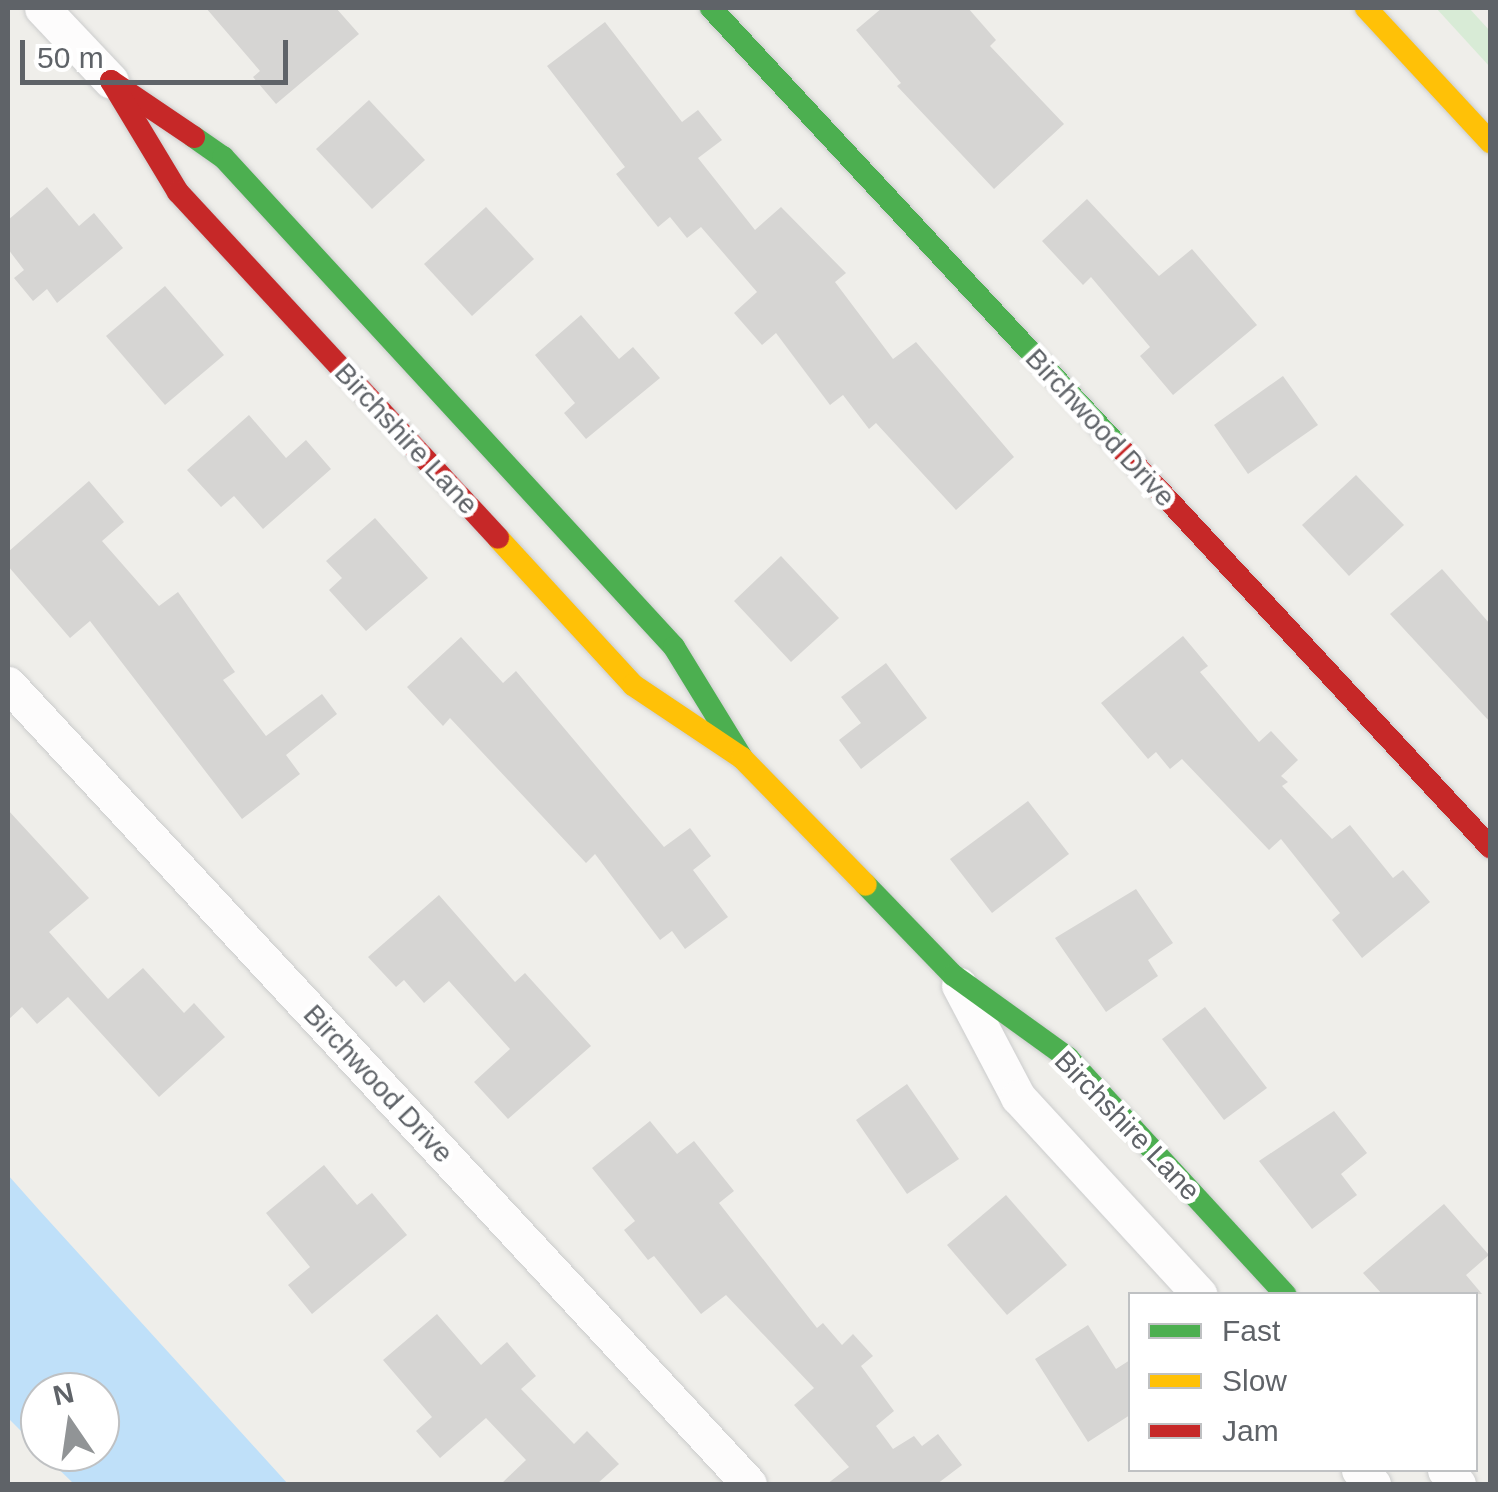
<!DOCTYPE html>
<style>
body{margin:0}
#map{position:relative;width:1498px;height:1492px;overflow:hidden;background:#efeeea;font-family:Helvetica,sans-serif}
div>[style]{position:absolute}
.green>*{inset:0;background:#d8ebd6}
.water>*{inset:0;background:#bfe0f9}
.building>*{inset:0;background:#d6d5d3}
.roads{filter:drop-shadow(0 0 2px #cbcccc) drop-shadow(0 0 2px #cbcccc)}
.street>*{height:35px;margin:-17.5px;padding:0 17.5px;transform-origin:17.5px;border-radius:17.5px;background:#fdfcfc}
.fast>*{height:22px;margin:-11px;padding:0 11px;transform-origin:11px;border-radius:11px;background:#4caf50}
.slow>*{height:22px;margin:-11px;padding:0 11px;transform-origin:11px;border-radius:11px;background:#ffc107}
.jam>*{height:22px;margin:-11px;padding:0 11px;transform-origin:11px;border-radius:11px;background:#c62828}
span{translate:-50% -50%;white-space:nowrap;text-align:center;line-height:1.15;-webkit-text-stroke:9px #fff;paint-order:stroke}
.street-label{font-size:28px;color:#5f6368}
.frame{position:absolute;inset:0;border:10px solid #5f6368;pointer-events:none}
.legend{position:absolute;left:1128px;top:1292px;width:350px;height:180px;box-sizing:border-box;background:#fff;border:2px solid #bfc1c3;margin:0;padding:12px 18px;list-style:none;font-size:30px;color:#5f6368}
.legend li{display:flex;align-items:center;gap:20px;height:50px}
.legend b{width:50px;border:2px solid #bfc1c3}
.north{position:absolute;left:20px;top:1372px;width:100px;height:100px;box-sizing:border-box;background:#fff;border:2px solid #bfc1c3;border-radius:50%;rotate:347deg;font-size:28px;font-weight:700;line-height:40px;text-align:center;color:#5f6368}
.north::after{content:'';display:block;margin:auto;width:35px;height:45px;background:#919496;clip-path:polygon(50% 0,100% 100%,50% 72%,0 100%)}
.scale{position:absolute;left:20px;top:40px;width:268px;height:45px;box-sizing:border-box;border:5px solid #5f6368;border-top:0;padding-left:12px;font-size:30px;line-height:35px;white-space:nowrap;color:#5f6368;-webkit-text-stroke:8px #fff;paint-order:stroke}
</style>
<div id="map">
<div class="green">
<div style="clip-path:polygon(1436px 8px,1469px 8px,1490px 31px,1490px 67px)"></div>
</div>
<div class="water">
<div style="clip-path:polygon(8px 1175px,40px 1211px,288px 1484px,74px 1484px,41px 1452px,100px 1452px,100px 1392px,40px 1392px,40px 1450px,8px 1418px)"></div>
</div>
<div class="building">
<div style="clip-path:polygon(206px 8px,336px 8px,359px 34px,276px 104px,253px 77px,260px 71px)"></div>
<div style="clip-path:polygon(882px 8px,968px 8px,996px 40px,990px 46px,1064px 124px,994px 189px,897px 86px,901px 83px,856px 30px)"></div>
<div style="clip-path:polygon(605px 22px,682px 122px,698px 110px,722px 140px,698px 158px,755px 230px,781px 207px,846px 273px,835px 282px,893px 359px,916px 342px,1014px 457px,956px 510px,876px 423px,869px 429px,843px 395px,830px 405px,776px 333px,762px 345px,734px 313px,757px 292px,701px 227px,687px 238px,670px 217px,658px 227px,616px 174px,625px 167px,547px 66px)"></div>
<div style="clip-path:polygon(369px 100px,425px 160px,372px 209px,316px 149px)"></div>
<div style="clip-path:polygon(47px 187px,79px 226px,94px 213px,123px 248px,57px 303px,47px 289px,33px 301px,14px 278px,24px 270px,8px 249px,8px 220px)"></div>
<div style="clip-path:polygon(1087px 199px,1159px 276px,1192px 249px,1257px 325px,1173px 395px,1140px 356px,1150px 347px,1091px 277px,1083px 285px,1042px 241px)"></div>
<div style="clip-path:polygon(486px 207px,534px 259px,472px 316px,424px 264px)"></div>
<div style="clip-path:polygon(165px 286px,224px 355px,165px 405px,106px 336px)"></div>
<div style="clip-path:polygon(581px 315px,619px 359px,633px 347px,660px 378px,586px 439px,564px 413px,575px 403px,535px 355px)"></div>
<div style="clip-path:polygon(1283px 376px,1318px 425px,1248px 474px,1214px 425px)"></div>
<div style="clip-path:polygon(249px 415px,286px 458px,306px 440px,331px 469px,263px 529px,234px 496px,221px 507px,187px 470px)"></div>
<div style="clip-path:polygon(1356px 475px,1404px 525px,1349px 576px,1302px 525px)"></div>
<div style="clip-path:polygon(89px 481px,124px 522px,102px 541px,159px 606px,178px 592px,235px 672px,223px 680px,266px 736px,322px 694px,337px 714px,286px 755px,300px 774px,242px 819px,90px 621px,70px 638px,8px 566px,8px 552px)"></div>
<div style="clip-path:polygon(375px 518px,428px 578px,366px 631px,329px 590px,342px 578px,326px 561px)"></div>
<div style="clip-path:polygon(781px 556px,839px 618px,791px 662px,734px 601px)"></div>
<div style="clip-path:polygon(1442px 569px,1490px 624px,1490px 722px,1390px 614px)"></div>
<div style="clip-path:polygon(1183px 636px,1208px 666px,1200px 672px,1259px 742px,1271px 731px,1298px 760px,1281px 776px,1288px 782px,1282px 786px,1332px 839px,1350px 825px,1393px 878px,1403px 870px,1430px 902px,1362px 958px,1332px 920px,1340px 913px,1281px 839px,1269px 850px,1182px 759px,1170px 769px,1156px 752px,1148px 759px,1101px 703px)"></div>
<div style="clip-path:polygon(461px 637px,503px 683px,516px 671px,664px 847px,690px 828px,711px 856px,693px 870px,728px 917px,685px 949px,672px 931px,660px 940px,595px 854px,586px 863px,450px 718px,443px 726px,407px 687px)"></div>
<div style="clip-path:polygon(886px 663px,927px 718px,861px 769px,839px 740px,861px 723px,841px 697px)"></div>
<div style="clip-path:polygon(1028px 801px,1069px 854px,992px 913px,950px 859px)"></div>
<div style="clip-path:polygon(8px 810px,89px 898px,49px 932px,108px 999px,143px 968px,184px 1013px,194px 1003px,225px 1037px,159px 1097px,68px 997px,37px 1024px,22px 1007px,8px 1020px)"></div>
<div style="clip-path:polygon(1136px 889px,1173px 943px,1148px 960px,1158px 976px,1106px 1012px,1055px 938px)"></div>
<div style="clip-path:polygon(439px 895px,515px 982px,525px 973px,591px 1046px,508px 1119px,474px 1082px,510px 1049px,449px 981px,424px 1003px,404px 980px,396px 987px,368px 957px)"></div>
<div style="clip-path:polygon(1205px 1007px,1267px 1088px,1224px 1120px,1162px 1039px)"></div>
<div style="clip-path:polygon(907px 1084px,959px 1159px,907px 1194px,856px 1120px)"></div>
<div style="clip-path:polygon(1334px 1111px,1367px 1153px,1341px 1174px,1357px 1195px,1312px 1229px,1259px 1161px)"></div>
<div style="clip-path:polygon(650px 1121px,677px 1154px,694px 1141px,734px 1191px,719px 1203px,817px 1328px,823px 1323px,842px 1345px,853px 1334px,873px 1356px,861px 1366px,894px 1411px,876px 1426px,893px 1449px,914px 1436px,922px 1446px,938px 1434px,962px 1465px,937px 1484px,827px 1484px,849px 1467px,794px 1405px,814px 1388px,726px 1295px,701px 1314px,654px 1256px,648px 1260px,624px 1230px,635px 1221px,592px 1168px)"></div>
<div style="clip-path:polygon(324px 1165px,357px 1205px,372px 1193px,407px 1235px,312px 1314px,288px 1285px,310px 1267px,266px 1213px)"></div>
<div style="clip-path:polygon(1006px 1195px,1067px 1265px,1007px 1315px,947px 1245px)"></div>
<div style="clip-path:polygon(1444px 1204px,1489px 1255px,1466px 1275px,1482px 1294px,1382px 1294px,1363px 1273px)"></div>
<div style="clip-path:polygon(437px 1314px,481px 1365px,507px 1342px,536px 1376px,521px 1389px,574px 1444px,587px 1431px,619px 1464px,597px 1484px,501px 1484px,526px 1460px,486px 1418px,440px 1458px,416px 1431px,432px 1417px,383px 1360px)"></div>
<div style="clip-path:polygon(1088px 1325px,1116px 1369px,1130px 1360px,1130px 1415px,1088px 1442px,1035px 1359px)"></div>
</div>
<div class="roads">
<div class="street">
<div style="left:42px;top:8px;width:100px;rotate:46.6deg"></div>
<div style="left:8px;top:684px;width:1090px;rotate:47.19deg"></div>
<div style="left:959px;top:985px;width:127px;rotate:62.2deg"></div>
<div style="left:1018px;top:1097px;width:268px;rotate:47.4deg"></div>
<div style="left:1359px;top:1470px;width:20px;rotate:45deg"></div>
<div style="left:1445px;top:1470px;width:19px;rotate:47deg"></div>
</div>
<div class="fast">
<div style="left:711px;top:8px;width:599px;rotate:47.1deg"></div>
<div style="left:194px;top:137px;width:35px;rotate:35deg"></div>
<div style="left:223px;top:157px;width:666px;rotate:47.37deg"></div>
<div style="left:674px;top:647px;width:130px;rotate:58.5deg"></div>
<div style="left:866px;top:885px;width:125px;rotate:46deg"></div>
<div style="left:953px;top:975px;width:142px;rotate:35.8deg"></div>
<div style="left:1068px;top:1058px;width:321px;rotate:47.4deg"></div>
</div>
<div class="slow">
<div style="left:1366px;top:8px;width:183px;rotate:47.2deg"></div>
<div style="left:498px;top:538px;width:200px;rotate:47.4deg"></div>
<div style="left:633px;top:685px;width:131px;rotate:33.8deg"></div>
<div style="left:742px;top:758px;width:177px;rotate:45.7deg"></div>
</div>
<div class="jam">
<div style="left:194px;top:137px;width:100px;rotate:-146deg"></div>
<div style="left:111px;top:81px;width:130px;rotate:58.9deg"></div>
<div style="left:178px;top:192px;width:471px;rotate:47.2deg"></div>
<div style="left:1119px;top:447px;width:546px;rotate:47.15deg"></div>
</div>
</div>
<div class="street-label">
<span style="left:1100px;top:428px;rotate:47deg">Birchwood Drive</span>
<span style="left:406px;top:439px;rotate:47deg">Birchshire Lane</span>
<span style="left:378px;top:1084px;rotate:47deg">Birchwood Drive</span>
<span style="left:1127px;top:1126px;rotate:46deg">Birchshire Lane</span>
</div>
<div class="frame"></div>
<ul class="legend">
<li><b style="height:12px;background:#4caf50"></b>Fast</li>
<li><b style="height:12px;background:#ffc107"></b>Slow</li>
<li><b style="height:12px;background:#c62828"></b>Jam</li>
</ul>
<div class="north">N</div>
<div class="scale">50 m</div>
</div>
